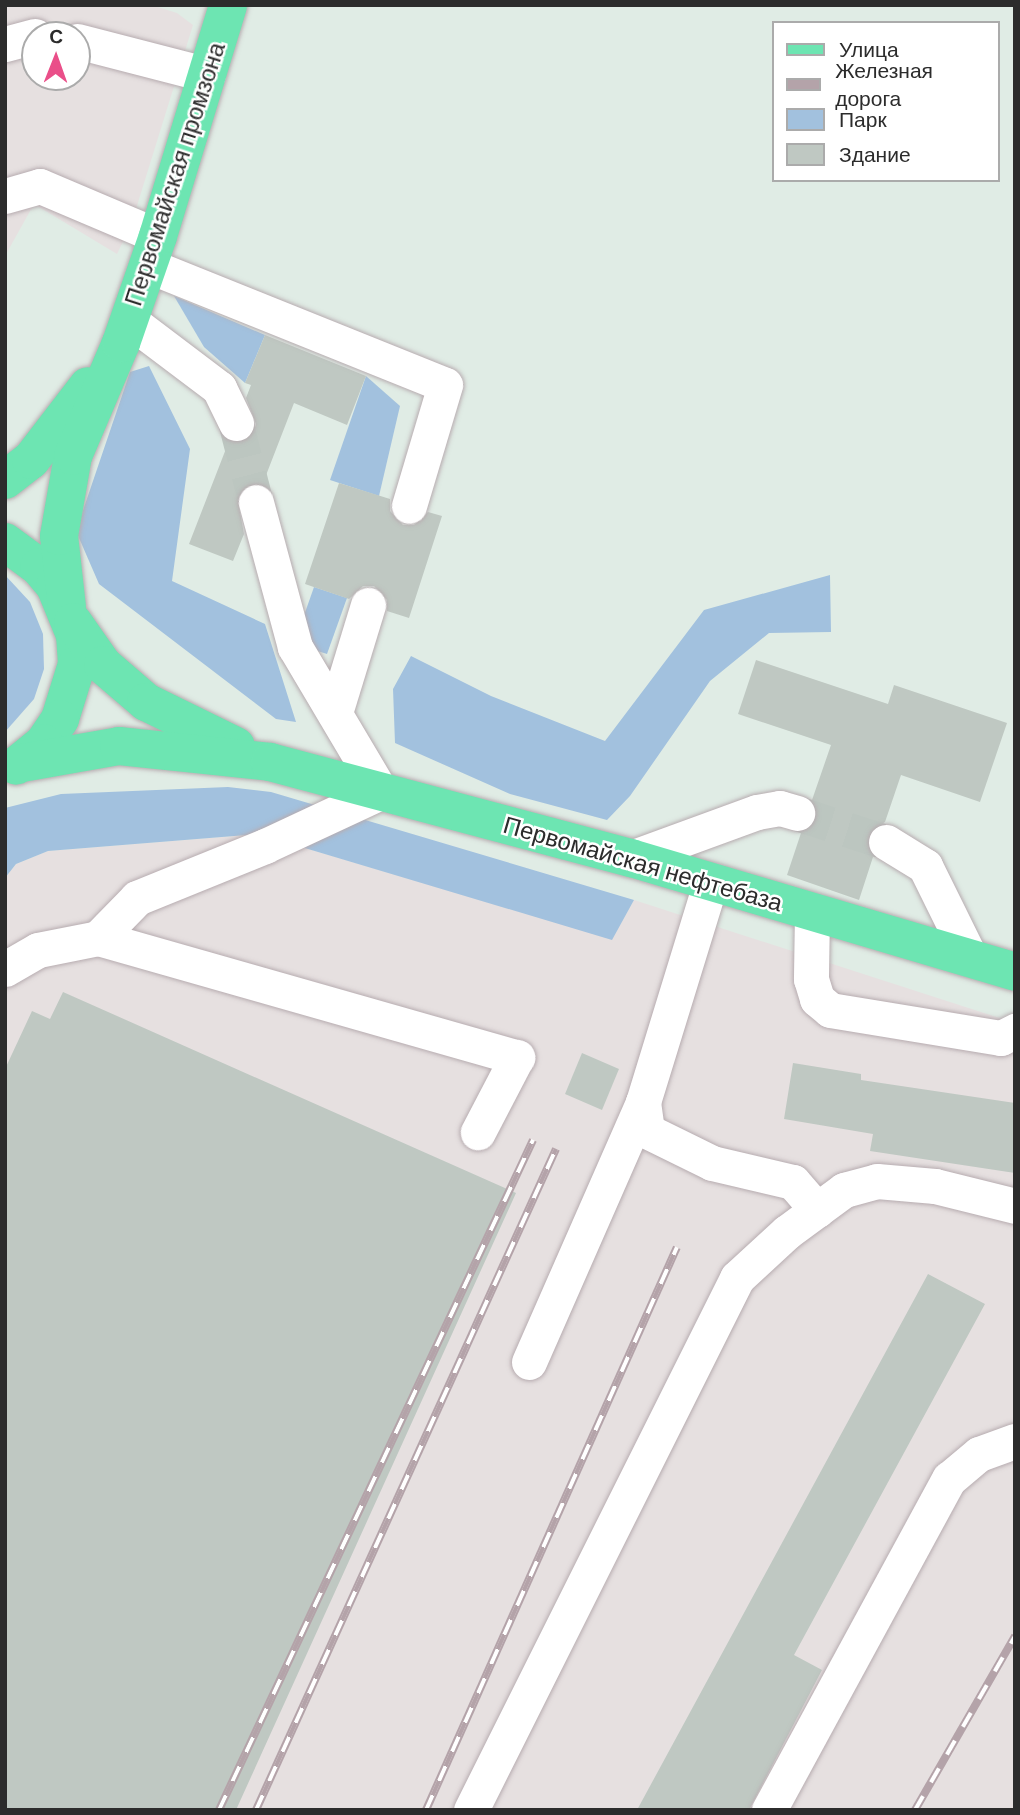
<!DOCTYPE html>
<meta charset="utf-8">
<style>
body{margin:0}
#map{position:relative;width:1020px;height:1815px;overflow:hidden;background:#e0ece5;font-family:"DM Sans",sans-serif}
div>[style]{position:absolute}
.industrial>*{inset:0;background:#e6e0e0}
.green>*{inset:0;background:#a2c1de}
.building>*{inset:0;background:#bfc8c2}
.minor-tunnel>*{height:35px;margin-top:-17.5px;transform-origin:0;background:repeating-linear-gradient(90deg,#bcc6c0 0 35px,transparent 0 53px)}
.roads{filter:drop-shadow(0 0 2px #b7acb0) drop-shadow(0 0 2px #b7acb0)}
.minor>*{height:35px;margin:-17.5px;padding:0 17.5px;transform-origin:17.5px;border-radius:17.5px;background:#fff}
.major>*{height:38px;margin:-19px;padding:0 19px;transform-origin:19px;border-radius:19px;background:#6de5b2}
.rail>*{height:8px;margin-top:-4px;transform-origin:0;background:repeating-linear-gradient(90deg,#fff 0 16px,#b4a3a9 0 32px);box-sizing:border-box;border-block:2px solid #b4a3a9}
span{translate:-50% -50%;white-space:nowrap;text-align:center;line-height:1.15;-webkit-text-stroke:5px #fff;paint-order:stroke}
.street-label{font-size:24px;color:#2c2c2c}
.frame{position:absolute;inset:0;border:7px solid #2c2c2c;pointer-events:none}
.legend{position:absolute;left:772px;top:21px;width:228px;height:161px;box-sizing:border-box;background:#fff;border:2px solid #ababab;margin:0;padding:9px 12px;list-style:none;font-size:21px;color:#2c2c2c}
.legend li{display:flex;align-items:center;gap:14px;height:35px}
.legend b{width:35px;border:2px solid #ababab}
.north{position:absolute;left:21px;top:21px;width:70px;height:70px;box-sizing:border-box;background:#fff;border:2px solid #ababab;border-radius:50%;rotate:1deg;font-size:19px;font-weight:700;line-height:28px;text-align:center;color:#2c2c2c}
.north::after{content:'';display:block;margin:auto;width:24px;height:32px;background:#ea4f89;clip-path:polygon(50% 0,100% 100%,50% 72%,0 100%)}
</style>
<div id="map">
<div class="industrial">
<div style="clip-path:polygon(evenodd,5px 5px,151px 5px,177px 13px,193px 25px,131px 225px,117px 254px,34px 204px,5px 256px,5px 5px,35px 35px,77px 35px,77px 77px,35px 77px,35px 35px)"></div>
<div style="clip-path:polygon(258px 834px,612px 939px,634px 900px,1015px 1023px,1015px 1810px,5px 1810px,5px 878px,16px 864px,48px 851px)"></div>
</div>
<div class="green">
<div style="clip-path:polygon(174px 296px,265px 335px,245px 383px,204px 347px)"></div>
<div style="clip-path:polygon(149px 366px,190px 449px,172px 581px,265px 624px,296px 722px,276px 719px,99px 584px,76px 531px,130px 372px)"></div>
<div style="clip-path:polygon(366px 376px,400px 406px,379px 496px,330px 480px)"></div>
<div style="clip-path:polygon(5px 575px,30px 602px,43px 634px,44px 669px,34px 699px,5px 732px)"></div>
<div style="clip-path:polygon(830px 575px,831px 632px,769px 633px,710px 681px,630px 796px,607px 820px,510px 794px,395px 743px,393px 689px,411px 656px,491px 696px,605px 741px,704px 610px)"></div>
<div style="clip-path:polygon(314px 587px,347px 598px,327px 654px,305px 647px,301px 624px)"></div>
<div style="clip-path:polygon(228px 787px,271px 792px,634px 900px,612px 940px,258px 834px,48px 851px,16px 864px,5px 878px,5px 808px,61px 794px)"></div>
</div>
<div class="building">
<div style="clip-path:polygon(265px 335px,366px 376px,347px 425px,294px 403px,263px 483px,250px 483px,237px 496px,244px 534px,233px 561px,189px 544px,229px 441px,244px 441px,253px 434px,256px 424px,246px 398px,251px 385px,245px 383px)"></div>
<div style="clip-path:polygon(339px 483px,390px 499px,390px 511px,403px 525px,414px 525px,428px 512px,442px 516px,409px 618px,387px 611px,387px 600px,374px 586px,363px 586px,349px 599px,305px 584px)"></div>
<div style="clip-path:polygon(756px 660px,888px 704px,894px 685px,1007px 723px,980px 802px,901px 775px,885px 822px,869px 832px,866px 842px,873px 857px,859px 900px,787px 875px,801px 833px,816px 819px,812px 800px,831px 745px,738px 714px)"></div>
<div style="clip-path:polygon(63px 992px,516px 1193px,236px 1810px,5px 1810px,5px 1069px,32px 1011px,50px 1019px)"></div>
<div style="clip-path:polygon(582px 1053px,619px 1069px,602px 1110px,565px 1094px)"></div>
<div style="clip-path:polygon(793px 1063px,861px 1074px,861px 1080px,1015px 1103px,1015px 1173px,870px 1151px,873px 1134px,784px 1119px)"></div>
<div style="clip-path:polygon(928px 1274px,985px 1304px,794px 1655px,822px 1670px,749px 1810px,637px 1810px)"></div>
</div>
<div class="minor-tunnel">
<div style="left:236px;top:423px;width:81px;rotate:75.8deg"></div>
<div style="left:797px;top:813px;width:94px;rotate:18deg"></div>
</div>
<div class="roads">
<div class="minor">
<div style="left:77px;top:41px;width:135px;rotate:14.5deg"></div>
<div style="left:5px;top:44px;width:31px;rotate:-15deg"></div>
<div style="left:5px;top:196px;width:36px;rotate:-16deg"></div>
<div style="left:40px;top:186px;width:128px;rotate:23deg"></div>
<div style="left:147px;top:265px;width:321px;rotate:21.9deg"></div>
<div style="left:445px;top:385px;width:126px;rotate:106.6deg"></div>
<div style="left:129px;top:320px;width:113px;rotate:37.1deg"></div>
<div style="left:219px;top:388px;width:39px;rotate:64deg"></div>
<div style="left:335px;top:713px;width:113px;rotate:-73deg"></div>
<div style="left:886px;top:842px;width:46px;rotate:31.6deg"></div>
<div style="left:925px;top:866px;width:102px;rotate:63.7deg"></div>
<div style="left:631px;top:858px;width:134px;rotate:-20.1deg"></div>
<div style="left:757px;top:812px;width:23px;rotate:-10deg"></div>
<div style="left:780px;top:808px;width:18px;rotate:16deg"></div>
<div style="left:711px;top:881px;width:231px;rotate:107.1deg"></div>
<div style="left:643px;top:1102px;width:29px;rotate:82deg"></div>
<div style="left:647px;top:1131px;width:72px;rotate:26.2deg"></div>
<div style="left:712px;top:1163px;width:83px;rotate:13.2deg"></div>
<div style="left:793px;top:1182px;width:37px;rotate:49deg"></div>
<div style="left:812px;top:912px;width:67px;rotate:90.9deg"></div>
<div style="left:811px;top:979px;width:21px;rotate:73deg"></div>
<div style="left:817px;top:999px;width:17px;rotate:40deg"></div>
<div style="left:830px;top:1010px;width:173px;rotate:9.3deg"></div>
<div style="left:1001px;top:1038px;width:16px;rotate:-27deg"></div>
<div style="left:98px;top:938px;width:436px;rotate:15.9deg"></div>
<div style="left:517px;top:1057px;width:85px;rotate:117.5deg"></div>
<div style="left:5px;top:969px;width:38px;rotate:-30deg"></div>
<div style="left:38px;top:950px;width:61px;rotate:-11.3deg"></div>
<div style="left:98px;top:938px;width:56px;rotate:-45.7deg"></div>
<div style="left:137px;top:898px;width:138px;rotate:-22.1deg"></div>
<div style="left:265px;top:846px;width:128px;rotate:-25deg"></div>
<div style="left:381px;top:792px;width:169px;rotate:-120.7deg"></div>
<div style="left:295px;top:647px;width:150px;rotate:-105.1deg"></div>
<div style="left:529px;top:1362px;width:284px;rotate:-66.3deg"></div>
<div style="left:471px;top:1810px;width:595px;rotate:-63.43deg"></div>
<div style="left:737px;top:1278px;width:68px;rotate:-42.6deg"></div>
<div style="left:787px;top:1232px;width:71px;rotate:-36.4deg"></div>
<div style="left:844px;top:1190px;width:34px;rotate:-15deg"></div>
<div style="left:877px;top:1181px;width:58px;rotate:4.9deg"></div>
<div style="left:935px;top:1186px;width:82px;rotate:14deg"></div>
<div style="left:769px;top:1810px;width:377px;rotate:-61.5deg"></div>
<div style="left:949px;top:1479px;width:39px;rotate:-40deg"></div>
<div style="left:979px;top:1454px;width:38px;rotate:-20deg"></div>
</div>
<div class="major">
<div style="left:5px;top:480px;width:33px;rotate:-38deg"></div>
<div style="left:31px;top:460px;width:93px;rotate:-52.4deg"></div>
<div style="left:5px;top:542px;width:42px;rotate:36.3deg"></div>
<div style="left:39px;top:567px;width:25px;rotate:50deg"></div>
<div style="left:55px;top:586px;width:53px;rotate:67.8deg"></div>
<div style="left:75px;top:635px;width:29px;rotate:86deg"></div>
<div style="left:77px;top:664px;width:58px;rotate:107.2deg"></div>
<div style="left:60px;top:719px;width:29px;rotate:124deg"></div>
<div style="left:44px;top:743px;width:36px;rotate:141deg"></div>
<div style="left:67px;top:607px;width:71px;rotate:-96.4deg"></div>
<div style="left:59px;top:536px;width:81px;rotate:-80.1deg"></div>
<div style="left:73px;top:456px;width:123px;rotate:-67deg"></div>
<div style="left:121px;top:343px;width:113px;rotate:-70.9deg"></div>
<div style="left:158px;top:236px;width:241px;rotate:-73.1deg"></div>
<div style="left:73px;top:622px;width:52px;rotate:55.1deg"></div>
<div style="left:103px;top:665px;width:57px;rotate:40.7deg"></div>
<div style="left:146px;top:702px;width:100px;rotate:26.1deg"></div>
<div style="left:22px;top:763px;width:98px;rotate:-9.9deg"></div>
<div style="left:119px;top:746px;width:152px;rotate:6deg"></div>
<div style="left:270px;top:762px;width:374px;rotate:14.9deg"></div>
<div style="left:631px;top:858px;width:401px;rotate:16.5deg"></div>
</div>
</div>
<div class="rail">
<div style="left:219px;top:1810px;width:740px;rotate:-64.89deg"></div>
<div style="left:256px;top:1810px;width:726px;rotate:-65.59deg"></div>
<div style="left:426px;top:1810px;width:616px;rotate:-65.97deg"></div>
<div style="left:915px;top:1810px;width:201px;rotate:-60.1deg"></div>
</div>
<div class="street-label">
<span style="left:175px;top:174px;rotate:-72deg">Первомайская промзона</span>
<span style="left:643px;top:864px;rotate:16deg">Первомайская нефтебаза</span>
</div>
<div class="frame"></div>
<ul class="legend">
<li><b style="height:9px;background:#6de5b2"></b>Улица</li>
<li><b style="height:9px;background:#b4a3a9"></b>Железная дорога</li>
<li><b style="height:19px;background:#a2c1de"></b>Парк</li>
<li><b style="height:19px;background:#bfc8c2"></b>Здание</li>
</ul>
<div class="north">С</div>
</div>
